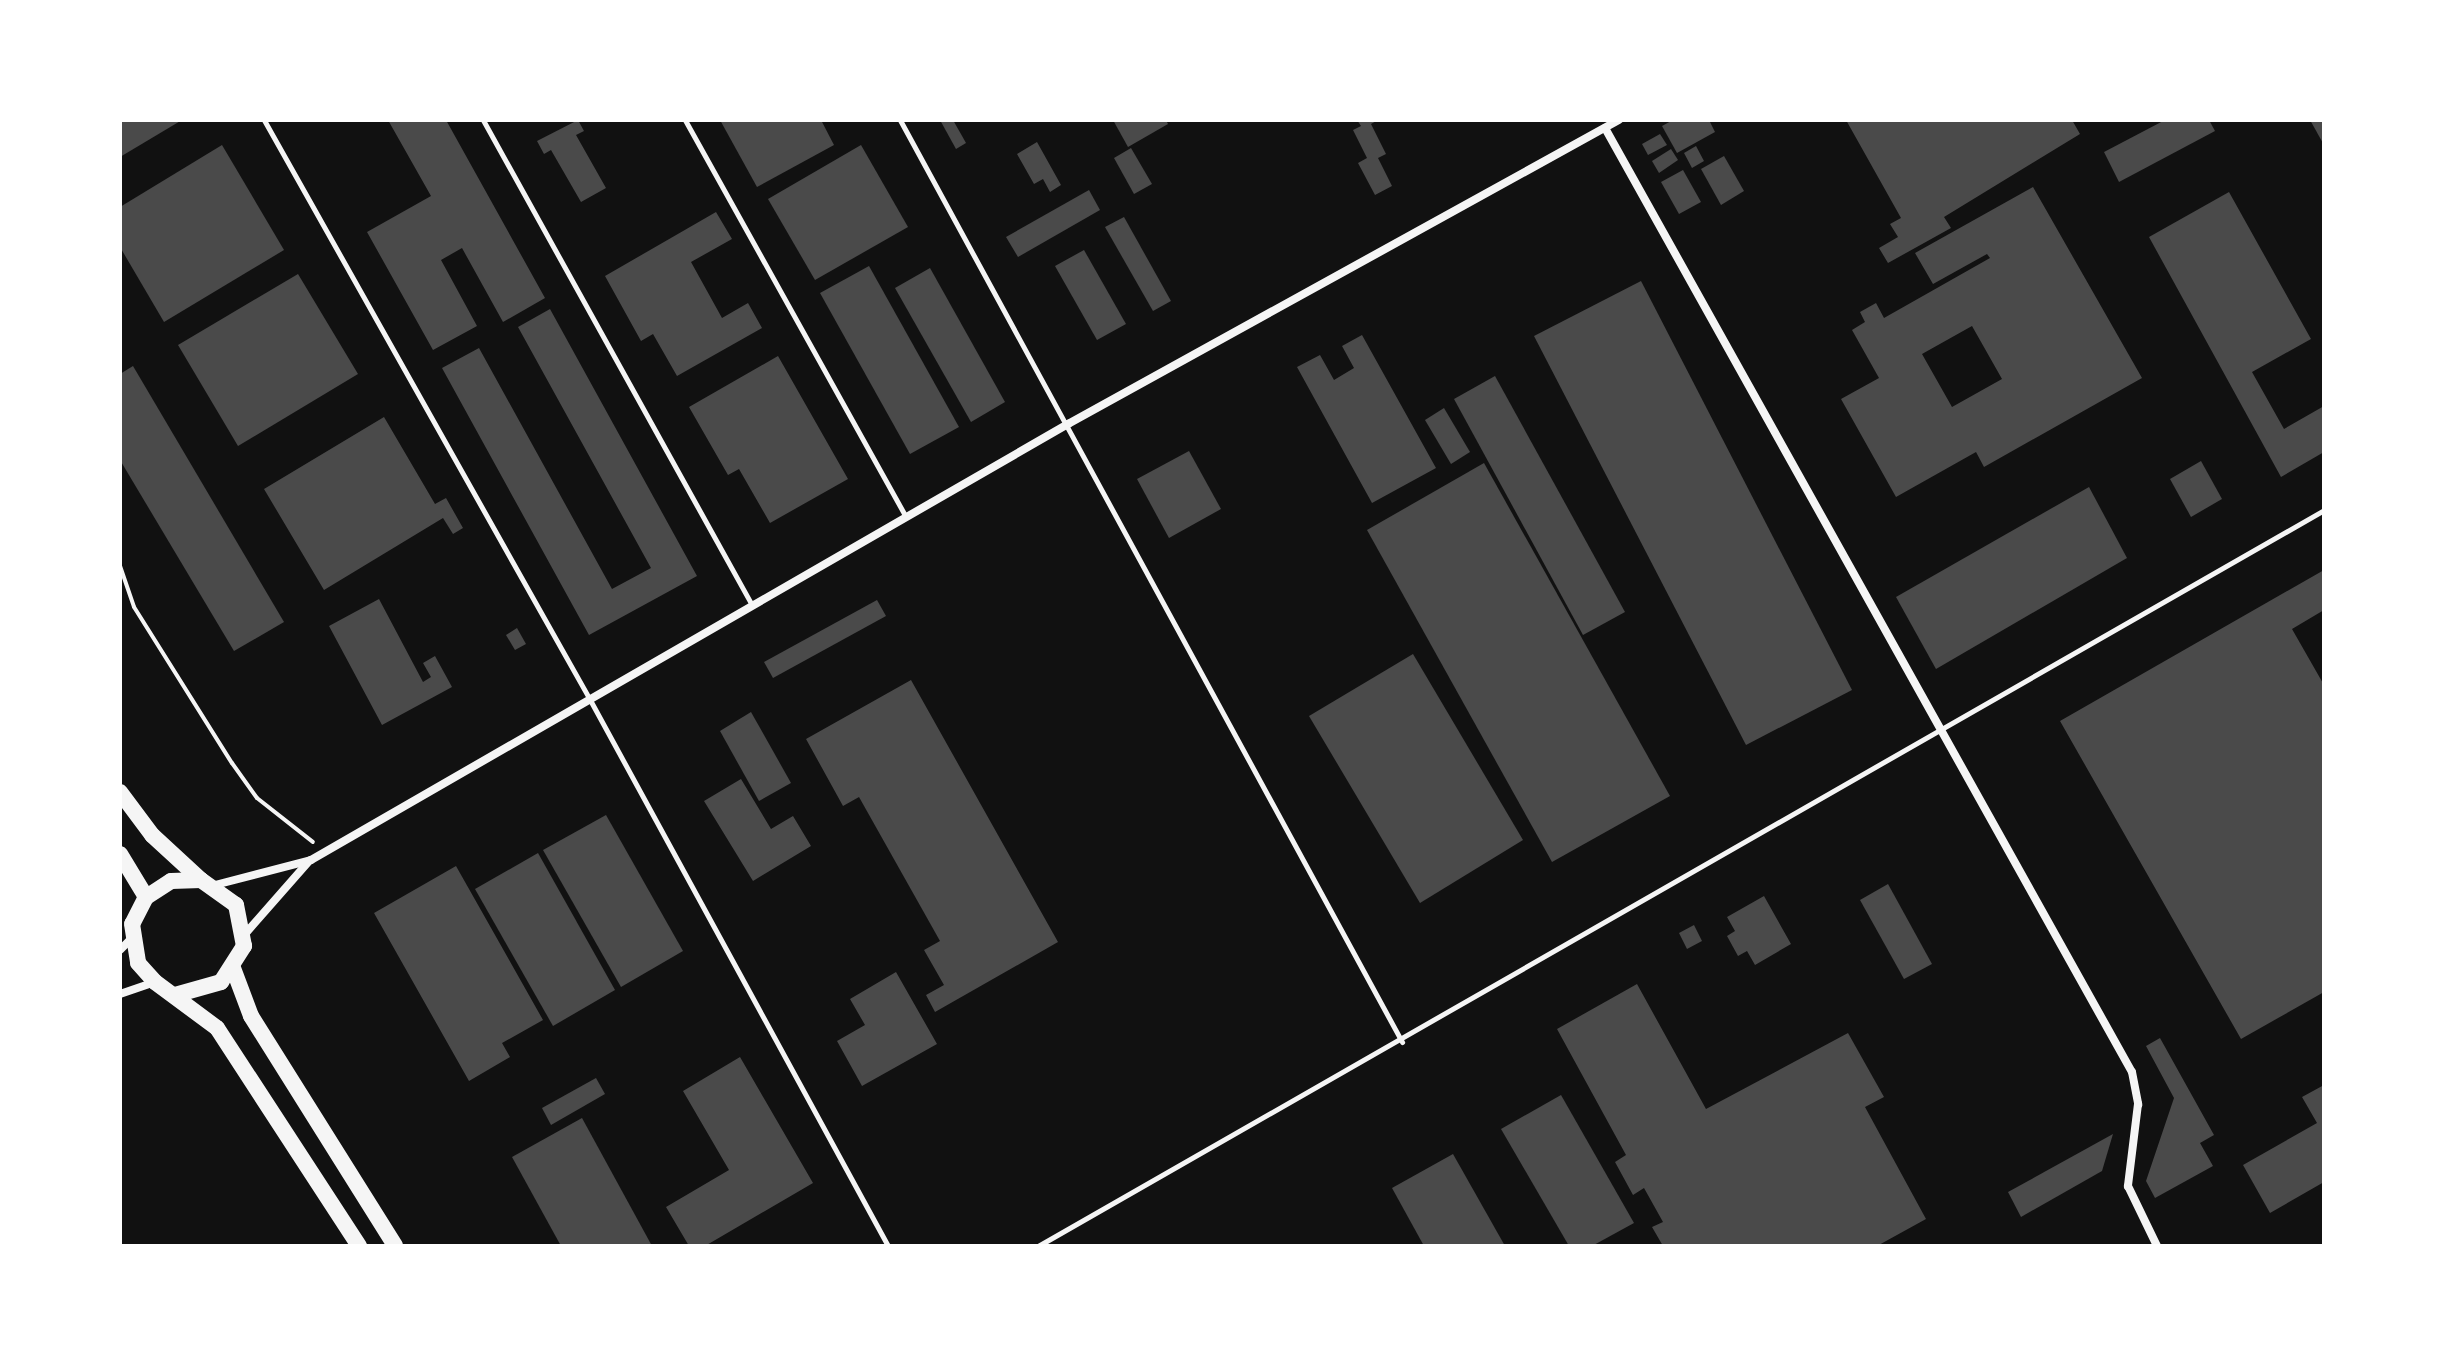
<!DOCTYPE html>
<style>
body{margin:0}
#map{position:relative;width:2444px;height:1366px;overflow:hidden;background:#111;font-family:Figtree,sans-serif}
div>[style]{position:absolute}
.building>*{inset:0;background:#4a4a4a}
.path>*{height:4px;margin:-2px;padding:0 2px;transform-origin:2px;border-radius:2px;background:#f5f5f5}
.service>*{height:5px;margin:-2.5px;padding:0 2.5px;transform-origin:2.5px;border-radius:2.5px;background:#f5f5f5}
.minor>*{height:8px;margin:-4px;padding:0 4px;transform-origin:4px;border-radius:4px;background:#f5f5f5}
.trunk>*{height:16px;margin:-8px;padding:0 8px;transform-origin:8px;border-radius:8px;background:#f5f5f5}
span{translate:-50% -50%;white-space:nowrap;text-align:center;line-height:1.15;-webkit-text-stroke:6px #fff;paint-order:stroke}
.frame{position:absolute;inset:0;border:122px solid #fff;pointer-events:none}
</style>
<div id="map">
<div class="building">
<div style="clip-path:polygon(120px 120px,182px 120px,120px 157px)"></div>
<div style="clip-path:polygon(388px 120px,446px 120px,545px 298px,503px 322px,462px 248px,441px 260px,477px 326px,433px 350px,367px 232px,431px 196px)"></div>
<div style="clip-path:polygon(578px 120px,584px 131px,576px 135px,606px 188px,581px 202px,551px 150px,544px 154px,537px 141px)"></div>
<div style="clip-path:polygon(720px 120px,821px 120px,834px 145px,757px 187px)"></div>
<div style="clip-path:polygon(940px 120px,953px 120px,966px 143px,956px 149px)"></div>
<div style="clip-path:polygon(1113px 120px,1166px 120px,1168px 124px,1128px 147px)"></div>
<div style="clip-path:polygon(1357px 120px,1378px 120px,1371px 124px,1386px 154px,1378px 158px,1392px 186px,1375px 195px,1358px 163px,1367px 158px,1353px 130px,1361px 126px)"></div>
<div style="clip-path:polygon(1673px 120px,1709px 120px,1715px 132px,1677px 153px,1662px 126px)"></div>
<div style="clip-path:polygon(1846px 120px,2072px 120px,2080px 134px,1944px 217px,1951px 228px,1888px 263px,1879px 248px,1898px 237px,1890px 224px,1901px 218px)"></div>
<div style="clip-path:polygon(2165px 120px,2209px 120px,2215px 131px,2119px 182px,2104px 152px)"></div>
<div style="clip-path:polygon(2310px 120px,2324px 120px,2324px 145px)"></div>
<div style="clip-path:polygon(1660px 134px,1667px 145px,1648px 155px,1642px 144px)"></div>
<div style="clip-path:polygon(1037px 142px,1061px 185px,1050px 192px,1043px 179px,1034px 184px,1017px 154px)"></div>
<div style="clip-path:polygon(222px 145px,284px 250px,164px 322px,120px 247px,120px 207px)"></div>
<div style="clip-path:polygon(861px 145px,908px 227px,815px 280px,768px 199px)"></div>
<div style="clip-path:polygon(1696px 146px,1704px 161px,1692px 168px,1684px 153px)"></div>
<div style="clip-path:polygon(1131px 148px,1152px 184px,1134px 194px,1114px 158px)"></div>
<div style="clip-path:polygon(1671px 149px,1678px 160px,1659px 173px,1652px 161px)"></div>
<div style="clip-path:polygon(1724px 156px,1744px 191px,1721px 205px,1701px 169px)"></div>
<div style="clip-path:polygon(1683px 170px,1701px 202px,1679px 214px,1661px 182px)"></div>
<div style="clip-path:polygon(evenodd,2033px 187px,2142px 378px,1984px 467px,1976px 452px,1896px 497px,1841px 399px,1879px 378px,1852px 330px,1865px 322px,1860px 312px,1876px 303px,1884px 318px,1990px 258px,1987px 254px,1933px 284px,1915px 253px,2033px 187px,1972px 326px,2002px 379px,1952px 407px,1922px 354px,1972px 326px)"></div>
<div style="clip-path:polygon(1089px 190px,1100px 210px,1018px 257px,1006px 237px)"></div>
<div style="clip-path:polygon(2229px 192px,2311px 339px,2252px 372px,2284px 429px,2324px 406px,2324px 452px,2281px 477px,2149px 237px)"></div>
<div style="clip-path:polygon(716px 212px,732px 239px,691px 262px,722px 318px,748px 303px,762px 328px,677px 376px,653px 334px,641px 341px,605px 276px)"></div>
<div style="clip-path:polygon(1124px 217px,1171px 301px,1153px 311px,1105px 227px)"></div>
<div style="clip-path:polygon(1084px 250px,1126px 324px,1097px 340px,1055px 266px)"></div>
<div style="clip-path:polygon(869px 266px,959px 427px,910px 454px,820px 293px)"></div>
<div style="clip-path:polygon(930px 268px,1005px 402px,971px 422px,895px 288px)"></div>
<div style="clip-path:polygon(298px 274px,358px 374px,238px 446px,178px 345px)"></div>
<div style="clip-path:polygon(1641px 281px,1852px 690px,1746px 745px,1534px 336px)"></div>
<div style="clip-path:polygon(550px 309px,697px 576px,589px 635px,442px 368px,479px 348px,612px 589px,651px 568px,518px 327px)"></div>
<div style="clip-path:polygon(1362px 335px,1436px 468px,1372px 503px,1297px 367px,1320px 355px,1334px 380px,1354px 368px,1342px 346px)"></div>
<div style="clip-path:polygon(778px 356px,848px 479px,770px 523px,739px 469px,728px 475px,689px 407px)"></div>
<div style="clip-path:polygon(133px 366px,284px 622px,234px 651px,120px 460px,120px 374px)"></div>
<div style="clip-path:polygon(1495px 376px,1625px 612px,1583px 635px,1454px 399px)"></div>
<div style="clip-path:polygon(1444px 408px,1470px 452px,1451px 464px,1425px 420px)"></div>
<div style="clip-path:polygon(384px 417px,435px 504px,446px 498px,463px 528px,453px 534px,443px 518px,324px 590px,264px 489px)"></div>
<div style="clip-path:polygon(1189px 451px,1221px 509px,1169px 538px,1137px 479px)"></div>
<div style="clip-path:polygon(2201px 461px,2222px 499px,2191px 517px,2170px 479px)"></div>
<div style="clip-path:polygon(1484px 463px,1670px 796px,1552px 862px,1367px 530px)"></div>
<div style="clip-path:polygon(2089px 487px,2127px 558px,1936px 669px,1896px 597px)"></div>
<div style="clip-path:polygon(2324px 570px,2324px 610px,2292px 629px,2324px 685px,2324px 992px,2241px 1039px,2060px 721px)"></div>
<div style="clip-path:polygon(379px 599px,423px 682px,431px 677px,423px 663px,435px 656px,452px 687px,382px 725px,329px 626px)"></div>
<div style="clip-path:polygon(877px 600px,886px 616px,773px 678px,764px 662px)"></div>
<div style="clip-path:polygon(517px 628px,526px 644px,515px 650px,506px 635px)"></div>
<div style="clip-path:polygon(1413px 654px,1523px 840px,1420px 903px,1309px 716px)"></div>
<div style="clip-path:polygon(911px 680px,1058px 942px,935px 1012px,926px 995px,944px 985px,924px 950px,940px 941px,859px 797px,843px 806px,806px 739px)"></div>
<div style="clip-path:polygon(751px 712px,791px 783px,759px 801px,720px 731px)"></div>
<div style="clip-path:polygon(741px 779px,771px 829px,793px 816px,811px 846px,753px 881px,704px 801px)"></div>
<div style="clip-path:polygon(606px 815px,683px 951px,621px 987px,543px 850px)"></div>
<div style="clip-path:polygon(538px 853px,615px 990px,553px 1026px,475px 889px)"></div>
<div style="clip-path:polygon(456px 866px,543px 1020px,502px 1043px,510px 1057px,469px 1081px,374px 913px)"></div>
<div style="clip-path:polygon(1888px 884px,1932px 964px,1904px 979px,1860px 900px)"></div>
<div style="clip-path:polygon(1764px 896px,1791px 944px,1755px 965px,1747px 951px,1738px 956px,1727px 936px,1735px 931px,1727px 917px)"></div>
<div style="clip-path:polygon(1694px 925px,1702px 941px,1687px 949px,1679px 933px)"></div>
<div style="clip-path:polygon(896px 972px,937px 1044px,862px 1086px,837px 1041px,865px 1025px,850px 999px)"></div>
<div style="clip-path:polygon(1637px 984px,1706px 1109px,1848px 1033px,1884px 1097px,1865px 1107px,1926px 1219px,1877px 1246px,1663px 1246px,1652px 1227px,1663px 1222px,1644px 1188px,1633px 1195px,1615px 1162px,1626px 1155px,1557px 1029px)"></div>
<div style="clip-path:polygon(2160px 1038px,2214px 1135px,2200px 1143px,2213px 1166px,2155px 1198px,2146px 1181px,2174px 1098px,2146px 1046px)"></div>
<div style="clip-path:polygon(740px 1057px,813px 1183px,705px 1246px,689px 1246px,666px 1207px,729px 1170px,683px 1091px)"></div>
<div style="clip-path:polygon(596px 1078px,605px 1094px,551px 1125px,542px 1108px)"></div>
<div style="clip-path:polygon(2324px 1085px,2324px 1182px,2270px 1213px,2243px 1165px,2317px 1123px,2302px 1097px)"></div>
<div style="clip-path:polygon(1561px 1095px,1634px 1223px,1592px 1246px,1569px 1246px,1501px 1129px)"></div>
<div style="clip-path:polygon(582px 1118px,652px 1246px,561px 1246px,512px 1157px)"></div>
<div style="clip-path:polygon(2113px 1134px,2102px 1171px,2021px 1217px,2008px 1192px)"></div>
<div style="clip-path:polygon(1453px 1154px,1505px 1246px,1424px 1246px,1392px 1188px)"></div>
</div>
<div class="path">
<div style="left:120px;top:566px;width:43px;rotate:71.1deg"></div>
<div style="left:134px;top:607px;width:184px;rotate:57.9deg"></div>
<div style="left:232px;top:763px;width:43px;rotate:54.5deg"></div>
<div style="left:257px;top:798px;width:71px;rotate:38.2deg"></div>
</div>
<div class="service">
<div style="left:264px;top:120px;width:663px;rotate:60.65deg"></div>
<div style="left:589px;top:698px;width:624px;rotate:61.38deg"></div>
<div style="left:483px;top:120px;width:555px;rotate:60.99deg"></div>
<div style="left:685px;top:120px;width:454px;rotate:60.9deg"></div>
<div style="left:900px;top:120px;width:1050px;rotate:61.43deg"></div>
<div style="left:1038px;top:1246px;width:1482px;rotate:-29.78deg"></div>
</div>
<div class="minor">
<div style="left:1605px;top:128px;width:1081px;rotate:60.83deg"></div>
<div style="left:2132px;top:1072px;width:33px;rotate:79deg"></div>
<div style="left:2138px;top:1104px;width:83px;rotate:97deg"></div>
<div style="left:2128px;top:1186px;width:67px;rotate:64.2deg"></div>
<div style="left:215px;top:885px;width:99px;rotate:-14.6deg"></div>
<div style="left:311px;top:860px;width:874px;rotate:-29.94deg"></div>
<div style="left:1068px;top:424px;width:629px;rotate:-28.89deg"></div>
<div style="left:245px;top:934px;width:98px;rotate:-48.7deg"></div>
<div style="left:120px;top:950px;width:16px;rotate:-45deg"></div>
<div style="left:120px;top:994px;width:37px;rotate:-19deg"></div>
</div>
<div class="trunk">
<div style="left:120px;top:792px;width:54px;rotate:53.3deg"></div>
<div style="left:152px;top:835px;width:67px;rotate:42.6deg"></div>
<div style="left:120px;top:854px;width:50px;rotate:58.8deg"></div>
<div style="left:233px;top:968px;width:51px;rotate:69.4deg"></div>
<div style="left:251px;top:1016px;width:271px;rotate:57.9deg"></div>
<div style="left:175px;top:995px;width:48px;rotate:-15.8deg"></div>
<div style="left:221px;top:982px;width:43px;rotate:-57.4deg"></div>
<div style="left:244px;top:946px;width:42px;rotate:-101deg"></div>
<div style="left:236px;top:905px;width:43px;rotate:-144.5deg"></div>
<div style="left:201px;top:880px;width:30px;rotate:178deg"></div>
<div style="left:171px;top:881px;width:30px;rotate:147deg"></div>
<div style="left:146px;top:897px;width:30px;rotate:117deg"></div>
<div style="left:132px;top:924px;width:39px;rotate:81deg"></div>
<div style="left:138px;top:963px;width:25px;rotate:48deg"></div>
<div style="left:155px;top:982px;width:77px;rotate:36.6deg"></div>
<div style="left:217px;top:1028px;width:260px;rotate:56.9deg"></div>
</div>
<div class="frame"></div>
</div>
